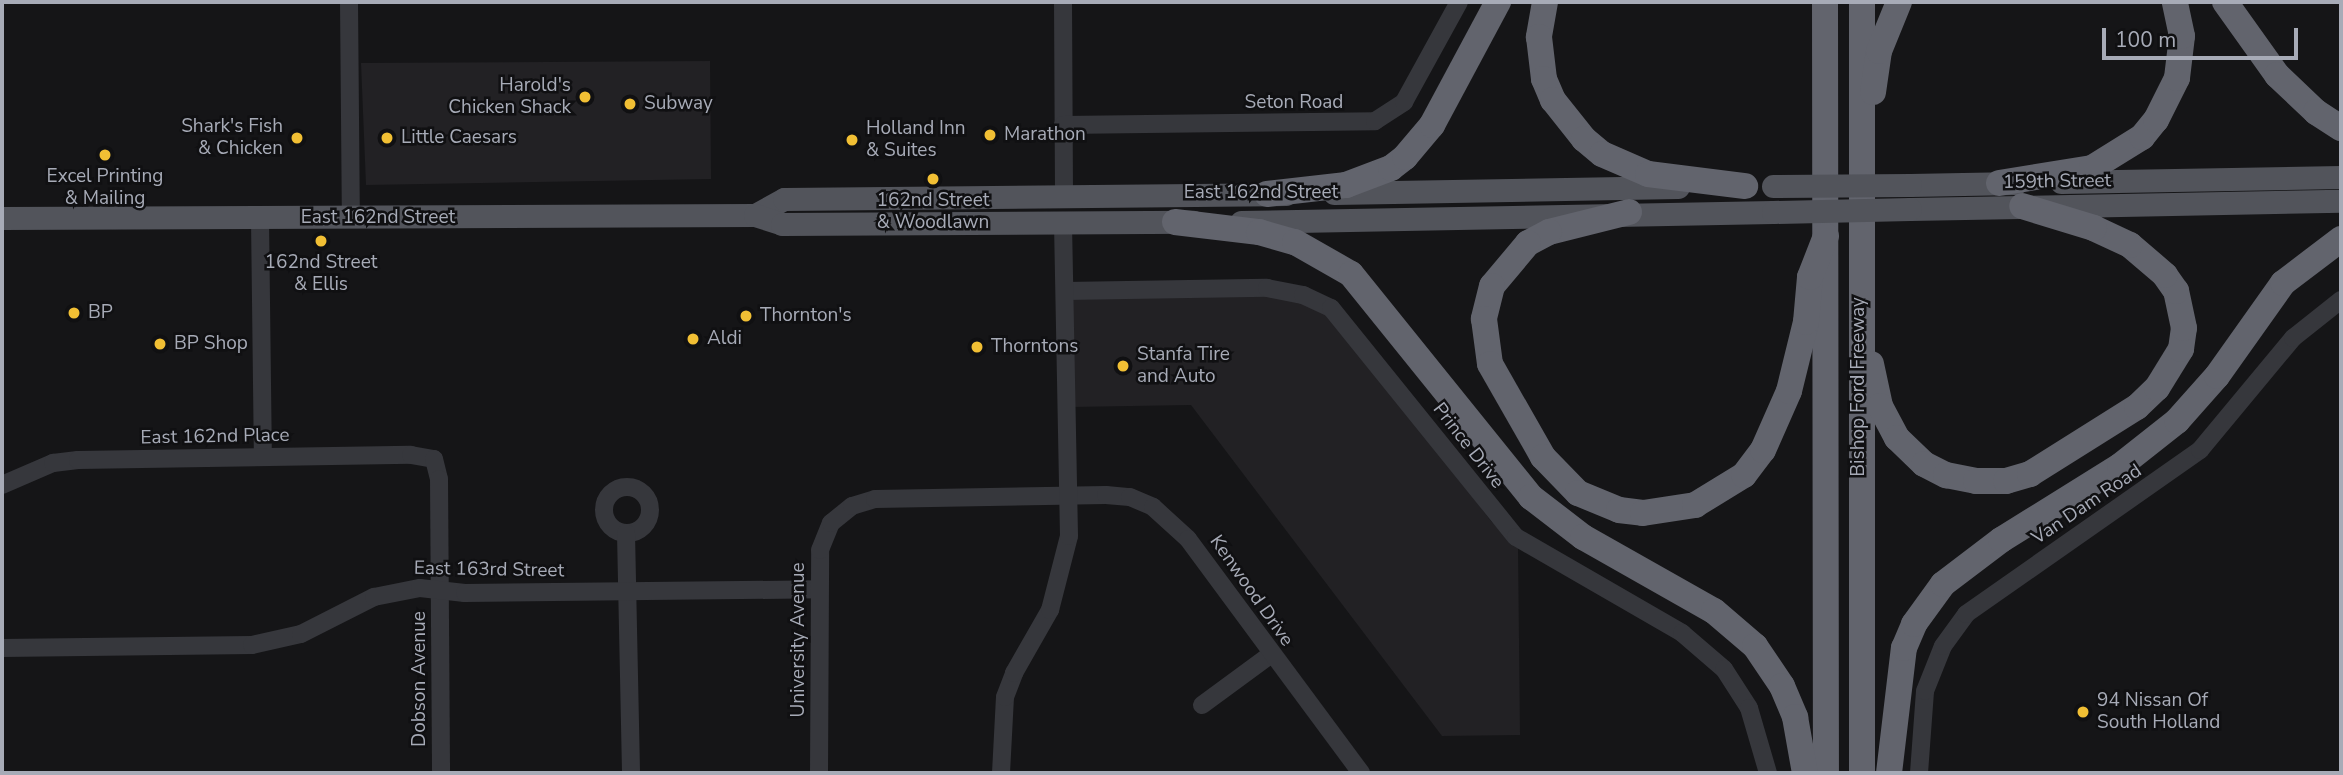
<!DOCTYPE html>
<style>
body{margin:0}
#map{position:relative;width:2343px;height:775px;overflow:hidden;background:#151517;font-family:"Nunito Sans",sans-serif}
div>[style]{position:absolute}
.built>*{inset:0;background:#222124}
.minor>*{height:18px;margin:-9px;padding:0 9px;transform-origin:9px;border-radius:9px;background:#36373c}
.minor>.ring{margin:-9px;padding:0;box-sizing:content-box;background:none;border:18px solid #36373c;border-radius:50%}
.major>*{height:23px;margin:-11.5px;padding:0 11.5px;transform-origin:11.5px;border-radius:11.5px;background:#52545b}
.highway>*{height:26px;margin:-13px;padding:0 13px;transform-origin:13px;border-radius:13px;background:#62646d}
.major-bridge>*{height:23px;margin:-11.5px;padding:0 11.5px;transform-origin:11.5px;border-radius:11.5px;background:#52545b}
.dots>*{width:19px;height:19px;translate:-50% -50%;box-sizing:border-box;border:4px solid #101012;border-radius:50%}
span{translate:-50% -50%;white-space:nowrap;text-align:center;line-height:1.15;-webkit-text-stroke:5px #101012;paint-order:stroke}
.poi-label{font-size:19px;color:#a7abb7}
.right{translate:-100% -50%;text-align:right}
.left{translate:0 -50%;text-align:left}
.street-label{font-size:19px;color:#a7abb7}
.frame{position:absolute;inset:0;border:4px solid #a7abb7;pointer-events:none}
.scale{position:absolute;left:2102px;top:28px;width:196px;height:32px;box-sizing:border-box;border:4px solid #a7abb7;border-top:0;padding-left:9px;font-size:21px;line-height:24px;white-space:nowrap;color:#a7abb7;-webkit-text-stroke:5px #101012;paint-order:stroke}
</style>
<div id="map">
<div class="built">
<div style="clip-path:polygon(710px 61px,711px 179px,366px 185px,361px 63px)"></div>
<div style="clip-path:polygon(1271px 295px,1294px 298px,1330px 316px,1355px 341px,1491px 521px,1518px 547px,1520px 735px,1442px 736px,1191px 405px,1071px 407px,1070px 298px)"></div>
</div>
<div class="minor">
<div style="left:349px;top:2px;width:216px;rotate:89.5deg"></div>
<div style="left:1063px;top:2px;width:191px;rotate:89.7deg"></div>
<div style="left:1063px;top:125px;width:312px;rotate:-0.7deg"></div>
<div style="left:1375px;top:121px;width:35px;rotate:-33deg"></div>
<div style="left:1404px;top:102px;width:114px;rotate:-61.2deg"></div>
<div style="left:260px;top:219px;width:238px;rotate:89.3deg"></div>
<div style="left:1065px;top:291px;width:202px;rotate:-0.9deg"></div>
<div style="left:1267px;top:288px;width:37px;rotate:11deg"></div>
<div style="left:1303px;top:295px;width:31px;rotate:25deg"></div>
<div style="left:1331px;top:308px;width:294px;rotate:51.1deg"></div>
<div style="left:1516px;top:537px;width:192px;rotate:30deg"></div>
<div style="left:1682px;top:633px;width:55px;rotate:40.6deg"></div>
<div style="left:1724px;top:669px;width:46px;rotate:57.3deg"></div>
<div style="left:1749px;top:708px;width:68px;rotate:73.7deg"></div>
<div style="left:2px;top:485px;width:56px;rotate:-23.3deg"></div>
<div style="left:53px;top:463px;width:25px;rotate:-7deg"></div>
<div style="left:78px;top:460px;width:333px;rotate:-0.9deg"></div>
<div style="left:411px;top:455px;width:23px;rotate:10deg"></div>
<div style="left:434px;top:459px;width:21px;rotate:76deg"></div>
<div style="left:439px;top:479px;width:294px;rotate:89.6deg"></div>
<div class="ring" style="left:604px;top:487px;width:28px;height:28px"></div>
<div style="left:626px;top:533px;width:240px;rotate:88.8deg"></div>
<div style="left:2px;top:648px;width:250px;rotate:-0.7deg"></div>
<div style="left:252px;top:645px;width:50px;rotate:-12.7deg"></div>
<div style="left:301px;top:634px;width:82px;rotate:-26.9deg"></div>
<div style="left:374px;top:597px;width:47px;rotate:-11.1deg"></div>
<div style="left:420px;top:588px;width:45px;rotate:6.3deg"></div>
<div style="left:465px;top:593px;width:354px;rotate:-0.6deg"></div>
<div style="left:1202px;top:705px;width:84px;rotate:-36.3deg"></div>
<div style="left:819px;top:773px;width:223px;rotate:-89.7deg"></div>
<div style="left:820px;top:550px;width:29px;rotate:-68deg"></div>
<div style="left:831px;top:523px;width:27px;rotate:-39deg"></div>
<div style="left:852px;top:506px;width:24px;rotate:-17deg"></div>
<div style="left:875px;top:499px;width:231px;rotate:-1deg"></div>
<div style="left:1106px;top:495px;width:24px;rotate:5deg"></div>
<div style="left:1130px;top:497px;width:25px;rotate:23deg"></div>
<div style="left:1153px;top:507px;width:47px;rotate:42.4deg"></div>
<div style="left:1188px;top:539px;width:291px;rotate:53.5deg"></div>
<div style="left:1001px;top:773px;width:76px;rotate:-87deg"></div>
<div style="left:1005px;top:697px;width:26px;rotate:-69deg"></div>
<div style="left:1014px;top:673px;width:73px;rotate:-60.3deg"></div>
<div style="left:1050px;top:610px;width:76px;rotate:-75.6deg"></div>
<div style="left:1069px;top:536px;width:314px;rotate:-91.1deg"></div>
<div style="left:1919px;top:773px;width:82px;rotate:-85.8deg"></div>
<div style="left:1925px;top:691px;width:48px;rotate:-68.2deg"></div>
<div style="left:1943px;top:646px;width:39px;rotate:-54deg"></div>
<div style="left:1966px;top:614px;width:286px;rotate:-35deg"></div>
<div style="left:2200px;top:450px;width:146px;rotate:-50.3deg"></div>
<div style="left:2293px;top:338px;width:61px;rotate:-38.4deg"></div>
</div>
<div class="major">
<div style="left:2061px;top:182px;width:280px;rotate:-1deg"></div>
<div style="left:1910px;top:185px;width:106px;rotate:-1.1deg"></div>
<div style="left:1334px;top:193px;width:344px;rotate:-1deg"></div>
<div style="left:1910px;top:209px;width:431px;rotate:-1.1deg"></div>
<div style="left:755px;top:215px;width:33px;rotate:-29deg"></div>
<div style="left:784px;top:199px;width:502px;rotate:-0.57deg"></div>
<div style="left:2px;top:218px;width:753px;rotate:-0.23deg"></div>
<div style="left:755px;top:215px;width:28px;rotate:18deg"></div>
<div style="left:782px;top:224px;width:411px;rotate:-0.3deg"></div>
<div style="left:1241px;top:222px;width:532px;rotate:-1.08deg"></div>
</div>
<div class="highway">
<div style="left:1545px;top:2px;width:36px;rotate:100deg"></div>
<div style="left:1539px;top:37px;width:42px;rotate:83.2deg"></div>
<div style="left:1544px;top:79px;width:23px;rotate:67deg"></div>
<div style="left:1553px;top:100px;width:50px;rotate:51.5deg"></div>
<div style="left:1584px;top:139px;width:23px;rotate:40deg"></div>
<div style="left:1602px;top:154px;width:50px;rotate:23.5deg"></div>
<div style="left:1648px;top:174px;width:98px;rotate:7.1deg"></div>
<div style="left:1825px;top:2px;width:771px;rotate:89.93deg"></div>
<div style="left:1862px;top:2px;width:771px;rotate:90deg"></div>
<div style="left:2225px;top:2px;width:90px;rotate:54.5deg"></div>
<div style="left:2277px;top:75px;width:54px;rotate:43.5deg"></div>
<div style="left:2316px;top:112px;width:30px;rotate:33deg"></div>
<div style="left:1873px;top:92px;width:41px;rotate:-81.7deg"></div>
<div style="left:1879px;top:51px;width:53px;rotate:-67.8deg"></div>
<div style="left:1999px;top:183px;width:94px;rotate:-9.2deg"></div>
<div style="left:2092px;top:168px;width:59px;rotate:-31.8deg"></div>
<div style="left:2142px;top:137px;width:22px;rotate:-51deg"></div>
<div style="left:2156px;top:120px;width:47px;rotate:-63.4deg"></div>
<div style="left:2177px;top:78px;width:42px;rotate:-83.2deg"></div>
<div style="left:2182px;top:36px;width:35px;rotate:-102deg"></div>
<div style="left:1267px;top:194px;width:80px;rotate:-6.5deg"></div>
<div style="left:1346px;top:185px;width:48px;rotate:-20.7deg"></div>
<div style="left:1391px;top:168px;width:18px;rotate:-38deg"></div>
<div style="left:1405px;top:157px;width:42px;rotate:-49.8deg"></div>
<div style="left:1432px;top:125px;width:140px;rotate:-61.8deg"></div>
<div style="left:1629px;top:212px;width:82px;rotate:166deg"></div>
<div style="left:1549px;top:232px;width:24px;rotate:152deg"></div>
<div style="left:1528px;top:243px;width:56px;rotate:129.9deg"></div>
<div style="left:1492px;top:286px;width:34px;rotate:104deg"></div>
<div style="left:1484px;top:319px;width:45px;rotate:82.4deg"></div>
<div style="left:1490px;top:364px;width:107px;rotate:60.3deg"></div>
<div style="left:1543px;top:457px;width:50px;rotate:45.8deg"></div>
<div style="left:1578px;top:493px;width:44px;rotate:22.5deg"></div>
<div style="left:1619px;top:510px;width:24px;rotate:7deg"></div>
<div style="left:1643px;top:513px;width:53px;rotate:-8.7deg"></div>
<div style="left:1695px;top:505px;width:57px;rotate:-31.5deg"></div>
<div style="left:1744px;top:475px;width:31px;rotate:-53deg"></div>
<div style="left:1763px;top:450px;width:64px;rotate:-66.2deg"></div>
<div style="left:1789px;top:391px;width:71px;rotate:-76.2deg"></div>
<div style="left:1806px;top:322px;width:45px;rotate:-84.9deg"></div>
<div style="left:1810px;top:277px;width:44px;rotate:-68.7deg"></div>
<div style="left:1175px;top:222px;width:85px;rotate:6.8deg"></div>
<div style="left:1259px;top:232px;width:37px;rotate:16deg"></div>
<div style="left:1295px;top:242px;width:64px;rotate:29.7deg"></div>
<div style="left:1351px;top:274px;width:287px;rotate:51.1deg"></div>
<div style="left:1531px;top:497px;width:66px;rotate:37.6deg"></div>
<div style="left:1583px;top:537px;width:150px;rotate:29.5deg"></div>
<div style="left:1714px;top:611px;width:54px;rotate:40.5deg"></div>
<div style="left:1755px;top:646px;width:48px;rotate:56deg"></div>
<div style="left:1782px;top:686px;width:34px;rotate:67deg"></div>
<div style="left:1795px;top:717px;width:57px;rotate:79.9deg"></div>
<div style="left:1871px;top:364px;width:43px;rotate:77.9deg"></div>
<div style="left:1880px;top:406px;width:36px;rotate:62deg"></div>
<div style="left:1897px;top:438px;width:37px;rotate:44deg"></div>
<div style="left:1924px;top:464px;width:25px;rotate:27deg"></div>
<div style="left:1946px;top:475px;width:31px;rotate:11deg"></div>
<div style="left:1976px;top:481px;width:30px"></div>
<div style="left:2006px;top:481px;width:25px;rotate:-16deg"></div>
<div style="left:2030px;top:474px;width:126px;rotate:-32.1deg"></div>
<div style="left:2137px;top:407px;width:28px;rotate:-44deg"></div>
<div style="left:2157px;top:388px;width:46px;rotate:-58.4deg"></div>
<div style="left:2181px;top:349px;width:21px;rotate:-82deg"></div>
<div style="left:2184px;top:328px;width:38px;rotate:-102deg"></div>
<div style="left:2176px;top:291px;width:19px;rotate:-125deg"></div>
<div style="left:2165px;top:275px;width:46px;rotate:-139.4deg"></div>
<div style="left:2130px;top:245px;width:40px;rotate:-155deg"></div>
<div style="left:2094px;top:228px;width:75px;rotate:-163deg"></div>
<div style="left:1889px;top:773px;width:126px;rotate:-83.2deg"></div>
<div style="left:1904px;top:648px;width:26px;rotate:-67deg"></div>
<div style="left:1914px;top:624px;width:49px;rotate:-54.1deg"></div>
<div style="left:1943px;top:584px;width:73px;rotate:-37.2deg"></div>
<div style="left:2001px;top:540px;width:140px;rotate:-31.9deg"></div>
<div style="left:2120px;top:466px;width:73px;rotate:-38.3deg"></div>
<div style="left:2177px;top:421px;width:60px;rotate:-48.4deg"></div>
<div style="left:2217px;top:376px;width:114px;rotate:-54.6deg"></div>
<div style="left:2283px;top:283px;width:73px;rotate:-37.2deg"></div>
</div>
<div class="major-bridge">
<div style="left:1773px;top:186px;width:137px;rotate:-0.4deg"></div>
<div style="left:1773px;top:212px;width:137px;rotate:-1.3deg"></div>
</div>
<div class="dots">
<div style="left:585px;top:97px;background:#f1bf34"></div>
<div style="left:630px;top:104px;background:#f1bf34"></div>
<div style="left:990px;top:135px;background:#f1bf34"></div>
<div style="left:297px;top:138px;background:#f1bf34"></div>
<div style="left:387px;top:138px;background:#f1bf34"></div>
<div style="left:852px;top:140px;background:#f1bf34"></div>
<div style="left:105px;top:155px;background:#f1bf34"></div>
<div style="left:933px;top:179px;background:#f1bf34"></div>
<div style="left:321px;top:241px;background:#f1bf34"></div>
<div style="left:74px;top:313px;background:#f1bf34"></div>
<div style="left:746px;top:316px;background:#f1bf34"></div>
<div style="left:693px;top:339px;background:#f1bf34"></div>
<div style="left:160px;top:344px;background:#f1bf34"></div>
<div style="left:977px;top:347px;background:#f1bf34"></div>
<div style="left:1123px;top:366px;background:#f1bf34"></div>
<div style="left:2083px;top:712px;background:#f1bf34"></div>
</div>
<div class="poi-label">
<span class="right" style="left:571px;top:97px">Harold's<br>Chicken Shack</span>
<span class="left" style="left:644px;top:104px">Subway</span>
<span class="right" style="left:283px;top:138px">Shark's Fish<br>&amp; Chicken</span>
<span class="left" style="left:866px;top:140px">Holland Inn<br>&amp; Suites</span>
<span class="left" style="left:1004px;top:135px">Marathon</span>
<span class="left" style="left:401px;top:138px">Little Caesars</span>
<span style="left:105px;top:188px">Excel Printing<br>&amp; Mailing</span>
<span style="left:933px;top:212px">162nd Street<br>&amp; Woodlawn</span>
<span style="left:321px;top:274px">162nd Street<br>&amp; Ellis</span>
<span class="left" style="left:88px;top:313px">BP</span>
<span class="left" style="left:760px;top:316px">Thornton's</span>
<span class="left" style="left:707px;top:339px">Aldi</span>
<span class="left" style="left:174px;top:344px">BP Shop</span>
<span class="left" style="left:991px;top:347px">Thorntons</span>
<span class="left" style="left:1137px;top:366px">Stanfa Tire<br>and Auto</span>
<span class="left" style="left:2097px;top:712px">94 Nissan Of<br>South Holland</span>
</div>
<div class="street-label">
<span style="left:1294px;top:103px">Seton Road</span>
<span style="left:2057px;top:182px;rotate:-1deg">159th Street</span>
<span style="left:1261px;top:193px">East 162nd Street</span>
<span style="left:378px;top:218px">East 162nd Street</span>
<span style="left:1859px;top:387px;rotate:-90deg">Bishop Ford Freeway</span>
<span style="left:215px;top:437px;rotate:-1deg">East 162nd Place</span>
<span style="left:1468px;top:446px;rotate:52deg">Prince Drive</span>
<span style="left:2087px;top:505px;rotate:-34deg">Van Dam Road</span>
<span style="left:489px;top:570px;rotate:1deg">East 163rd Street</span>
<span style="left:1251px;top:591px;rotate:55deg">Kenwood Drive</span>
<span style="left:799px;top:640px;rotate:-90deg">University Avenue</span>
<span style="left:420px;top:679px;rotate:-90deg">Dobson Avenue</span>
</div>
<div class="frame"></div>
<div class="scale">100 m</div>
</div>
